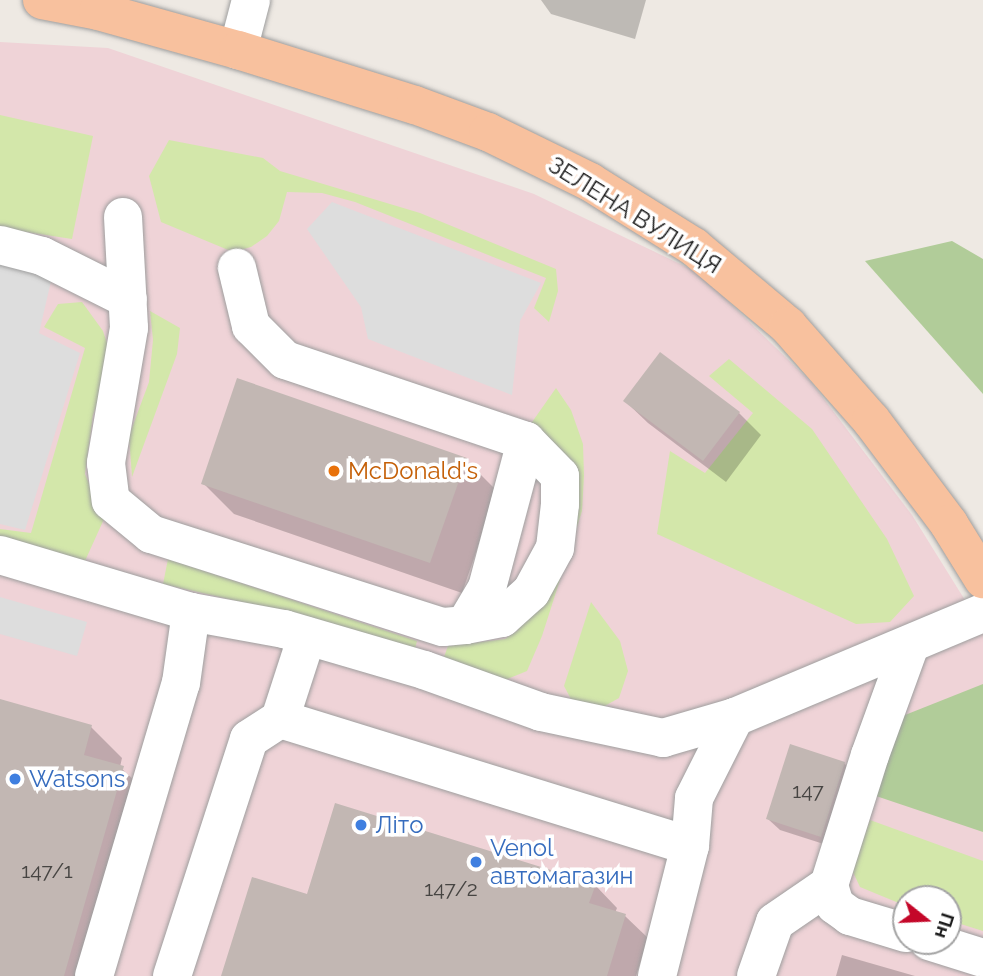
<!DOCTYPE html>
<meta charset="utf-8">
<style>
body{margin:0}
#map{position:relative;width:983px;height:976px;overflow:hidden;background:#eee9e3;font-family:Raleway,sans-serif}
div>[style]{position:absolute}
.commercial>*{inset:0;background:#efd3d7}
.grass>*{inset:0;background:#d3e7aa}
.forest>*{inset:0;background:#b1cc99}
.parking>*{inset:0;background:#ddd}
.shadow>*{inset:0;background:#0003}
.building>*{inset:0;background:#c2b7b3}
.roads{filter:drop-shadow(0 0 2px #9e9e9e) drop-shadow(0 0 2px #9e9e9e)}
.minor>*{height:38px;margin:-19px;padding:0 19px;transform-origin:19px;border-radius:19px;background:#fff}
.major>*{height:38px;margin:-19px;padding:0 19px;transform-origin:19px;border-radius:19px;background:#f8c19e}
.dots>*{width:19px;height:19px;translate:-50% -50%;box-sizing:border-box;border:4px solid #fff;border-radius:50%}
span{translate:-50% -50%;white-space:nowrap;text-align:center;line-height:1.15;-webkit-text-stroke:7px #fff;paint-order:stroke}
.number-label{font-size:21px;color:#464442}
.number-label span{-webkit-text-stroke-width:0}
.street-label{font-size:24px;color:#1d1d1d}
.food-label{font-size:24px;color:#c56008}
.left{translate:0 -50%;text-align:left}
.shop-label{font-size:24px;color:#366cbe}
.north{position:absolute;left:892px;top:885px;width:70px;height:70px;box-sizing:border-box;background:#fff;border:2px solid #a5a5a5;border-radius:50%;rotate:108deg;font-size:19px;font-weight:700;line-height:28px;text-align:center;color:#1d1d1d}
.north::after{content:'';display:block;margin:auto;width:24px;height:32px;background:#c40729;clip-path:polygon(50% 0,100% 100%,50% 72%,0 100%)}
</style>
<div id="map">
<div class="commercial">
<div style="clip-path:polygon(evenodd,0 42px,108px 48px,534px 194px,699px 273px,811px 382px,912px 515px,983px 629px,983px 976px,0 976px,0 42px,906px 899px,948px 899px,948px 941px,906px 941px,906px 899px)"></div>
</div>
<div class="grass">
<div style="clip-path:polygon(0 115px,93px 136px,72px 239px,0 228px)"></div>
<div style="clip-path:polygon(169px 140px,263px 158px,280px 171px,420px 213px,556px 269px,558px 291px,549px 322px,534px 308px,546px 278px,355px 202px,322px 193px,287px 192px,279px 221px,267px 236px,251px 247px,233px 252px,161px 222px,149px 176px)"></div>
<div style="clip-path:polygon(82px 302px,103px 331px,113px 361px,93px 415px,85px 474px,104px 519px,85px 561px,0 540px,0 529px,31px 533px,85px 348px,44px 327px,58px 304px)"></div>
<div style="clip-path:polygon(150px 311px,180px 328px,177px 354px,132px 477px,129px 436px,149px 382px,153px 340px)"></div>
<div style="clip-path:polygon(729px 359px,812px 429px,887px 539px,914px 596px,890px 622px,856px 624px,657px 534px,670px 451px,705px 473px,753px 413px,709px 376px)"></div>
<div style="clip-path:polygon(556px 388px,571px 410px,583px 444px,584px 476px,582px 511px,542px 636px,527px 671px,505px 680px,441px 665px,448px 646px,505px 639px,518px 630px,577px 507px,575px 466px,530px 425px)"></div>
<div style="clip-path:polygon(168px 559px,417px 641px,414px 653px,272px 609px,163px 584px)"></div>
<div style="clip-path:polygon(591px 602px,620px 641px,628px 671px,619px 698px,603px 707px,572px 701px,564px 686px)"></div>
<div style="clip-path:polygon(870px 820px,983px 861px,983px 931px,948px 920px,948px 899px,906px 899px,906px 906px,860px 887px,852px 870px)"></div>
</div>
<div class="forest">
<div style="clip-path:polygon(952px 241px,983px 259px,983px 394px,865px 261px)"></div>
<div style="clip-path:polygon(983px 684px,983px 832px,876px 796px,900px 717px)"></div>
</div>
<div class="parking">
<div style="clip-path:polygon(332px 202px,541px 283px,520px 321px,512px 395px,368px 339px,361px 307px,307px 229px)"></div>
<div style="clip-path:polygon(0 262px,55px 264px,39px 333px,80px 353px,25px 530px,0 524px)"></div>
<div style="clip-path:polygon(0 597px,87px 622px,77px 656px,0 634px)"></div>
</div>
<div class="shadow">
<div style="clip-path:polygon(541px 0,646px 0,635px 39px,551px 14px)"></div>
<div style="clip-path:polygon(625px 401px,739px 413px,761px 435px,726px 482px,648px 423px)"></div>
<div style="clip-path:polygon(466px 460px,497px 491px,462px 593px,234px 514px,203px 483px)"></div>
<div style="clip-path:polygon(0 701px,91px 727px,122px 758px,120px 767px,154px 799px,104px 976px,0 976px)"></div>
<div style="clip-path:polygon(844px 763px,855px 775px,833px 847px,780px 830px,768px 819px)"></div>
<div style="clip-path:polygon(595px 885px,617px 908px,615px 913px,625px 916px,648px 938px,636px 976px,223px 976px,308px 896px)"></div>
<div style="clip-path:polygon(842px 955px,915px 976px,836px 976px)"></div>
</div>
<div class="building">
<div style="clip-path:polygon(660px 352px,740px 412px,703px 461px,623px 401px)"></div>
<div style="clip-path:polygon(237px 378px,467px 458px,430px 563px,201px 484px)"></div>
<div style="clip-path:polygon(0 699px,92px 725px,84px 755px,124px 766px,64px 976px,0 976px)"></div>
<div style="clip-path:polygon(790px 744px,845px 762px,821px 837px,766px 819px)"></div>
<div style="clip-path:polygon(335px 803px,596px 884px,589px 903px,626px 914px,607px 976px,221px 976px,252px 877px,307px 894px)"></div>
</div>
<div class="roads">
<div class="minor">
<div style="left:238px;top:50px;width:52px;rotate:-75.4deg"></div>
<div style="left:123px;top:217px;width:111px;rotate:86.9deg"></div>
<div style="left:129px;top:328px;width:137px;rotate:99.7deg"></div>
<div style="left:106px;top:463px;width:38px;rotate:83deg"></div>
<div style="left:111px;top:501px;width:52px;rotate:39.5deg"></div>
<div style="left:151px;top:534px;width:306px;rotate:17.7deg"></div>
<div style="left:443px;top:627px;width:22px;rotate:-5deg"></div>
<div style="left:465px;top:625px;width:43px;rotate:-59.3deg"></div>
<div style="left:487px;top:588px;width:152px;rotate:-75.1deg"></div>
<div style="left:526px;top:441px;width:254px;rotate:-161.4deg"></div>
<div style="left:285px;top:360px;width:48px;rotate:-135deg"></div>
<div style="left:251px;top:326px;width:60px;rotate:-103.6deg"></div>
<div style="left:0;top:245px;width:43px;rotate:14.7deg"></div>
<div style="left:42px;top:256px;width:96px;rotate:26.6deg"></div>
<div style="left:0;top:555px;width:199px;rotate:16.6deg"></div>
<div style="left:191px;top:612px;width:95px;rotate:10.4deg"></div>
<div style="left:284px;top:629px;width:146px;rotate:16.3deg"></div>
<div style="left:424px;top:670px;width:124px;rotate:19.7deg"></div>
<div style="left:541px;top:712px;width:125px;rotate:12deg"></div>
<div style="left:663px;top:738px;width:75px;rotate:-16.3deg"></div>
<div style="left:735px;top:717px;width:269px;rotate:-22.8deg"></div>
<div style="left:465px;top:625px;width:38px;rotate:-11deg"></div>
<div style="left:502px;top:618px;width:39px;rotate:-42deg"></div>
<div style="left:531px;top:592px;width:50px;rotate:-61.4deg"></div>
<div style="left:555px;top:548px;width:44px;rotate:-83.5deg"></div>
<div style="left:560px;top:504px;width:28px;rotate:-90deg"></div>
<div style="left:560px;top:476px;width:49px;rotate:-134.2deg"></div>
<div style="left:280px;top:719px;width:87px;rotate:-72deg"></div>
<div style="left:906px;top:933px;width:59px;rotate:-163.1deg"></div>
<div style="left:850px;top:916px;width:19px;rotate:-144deg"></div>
<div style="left:835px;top:905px;width:21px;rotate:-107deg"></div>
<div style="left:829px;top:885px;width:136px;rotate:-72.5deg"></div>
<div style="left:870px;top:755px;width:117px;rotate:-70deg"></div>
<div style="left:929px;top:941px;width:57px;rotate:17.5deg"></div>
<div style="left:94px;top:976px;width:306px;rotate:-73.5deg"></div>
<div style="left:181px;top:683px;width:72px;rotate:-82deg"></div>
<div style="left:172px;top:976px;width:249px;rotate:-72deg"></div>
<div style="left:249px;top:739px;width:37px;rotate:-33deg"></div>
<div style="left:280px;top:719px;width:429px;rotate:17.2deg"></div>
<div style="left:657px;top:976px;width:134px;rotate:-75.8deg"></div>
<div style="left:690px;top:846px;width:48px;rotate:-85.2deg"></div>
<div style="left:694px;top:798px;width:91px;rotate:-63.2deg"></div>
<div style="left:756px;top:976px;width:57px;rotate:-70.6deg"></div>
<div style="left:775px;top:922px;width:65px;rotate:-34.4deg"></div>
</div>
<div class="major">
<div style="left:42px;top:0;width:57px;rotate:11.1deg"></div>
<div style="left:98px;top:11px;width:145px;rotate:15.6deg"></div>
<div style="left:238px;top:50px;width:185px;rotate:17.3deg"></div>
<div style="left:415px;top:105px;width:78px;rotate:20.3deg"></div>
<div style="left:488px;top:132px;width:114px;rotate:26.1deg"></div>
<div style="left:590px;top:182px;width:123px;rotate:32deg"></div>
<div style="left:694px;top:247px;width:123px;rotate:40deg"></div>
<div style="left:788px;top:326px;width:125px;rotate:48.6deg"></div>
<div style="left:871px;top:420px;width:130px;rotate:53.1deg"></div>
<div style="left:949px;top:524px;width:65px;rotate:58.3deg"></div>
</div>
</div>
<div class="dots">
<div style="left:334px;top:471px;background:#e8710a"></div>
<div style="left:15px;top:779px;background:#3f7fe0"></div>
<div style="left:361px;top:825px;background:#3f7fe0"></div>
<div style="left:476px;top:862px;background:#3f7fe0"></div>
</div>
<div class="number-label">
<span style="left:808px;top:791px">147</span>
<span style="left:47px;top:871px">147/1</span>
<span style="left:451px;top:889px">147/2</span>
</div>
<div class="street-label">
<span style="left:635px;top:215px;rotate:32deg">ЗЕЛЕНА ВУЛИЦЯ</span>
</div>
<div class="food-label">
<span class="left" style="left:348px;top:471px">McDonald's</span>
</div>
<div class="shop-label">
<span class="left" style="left:29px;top:779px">Watsons</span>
<span class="left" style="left:375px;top:825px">Літо</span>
<span class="left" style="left:490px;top:862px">Venol<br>автомагазин</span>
</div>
<div class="north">Пн</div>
</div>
